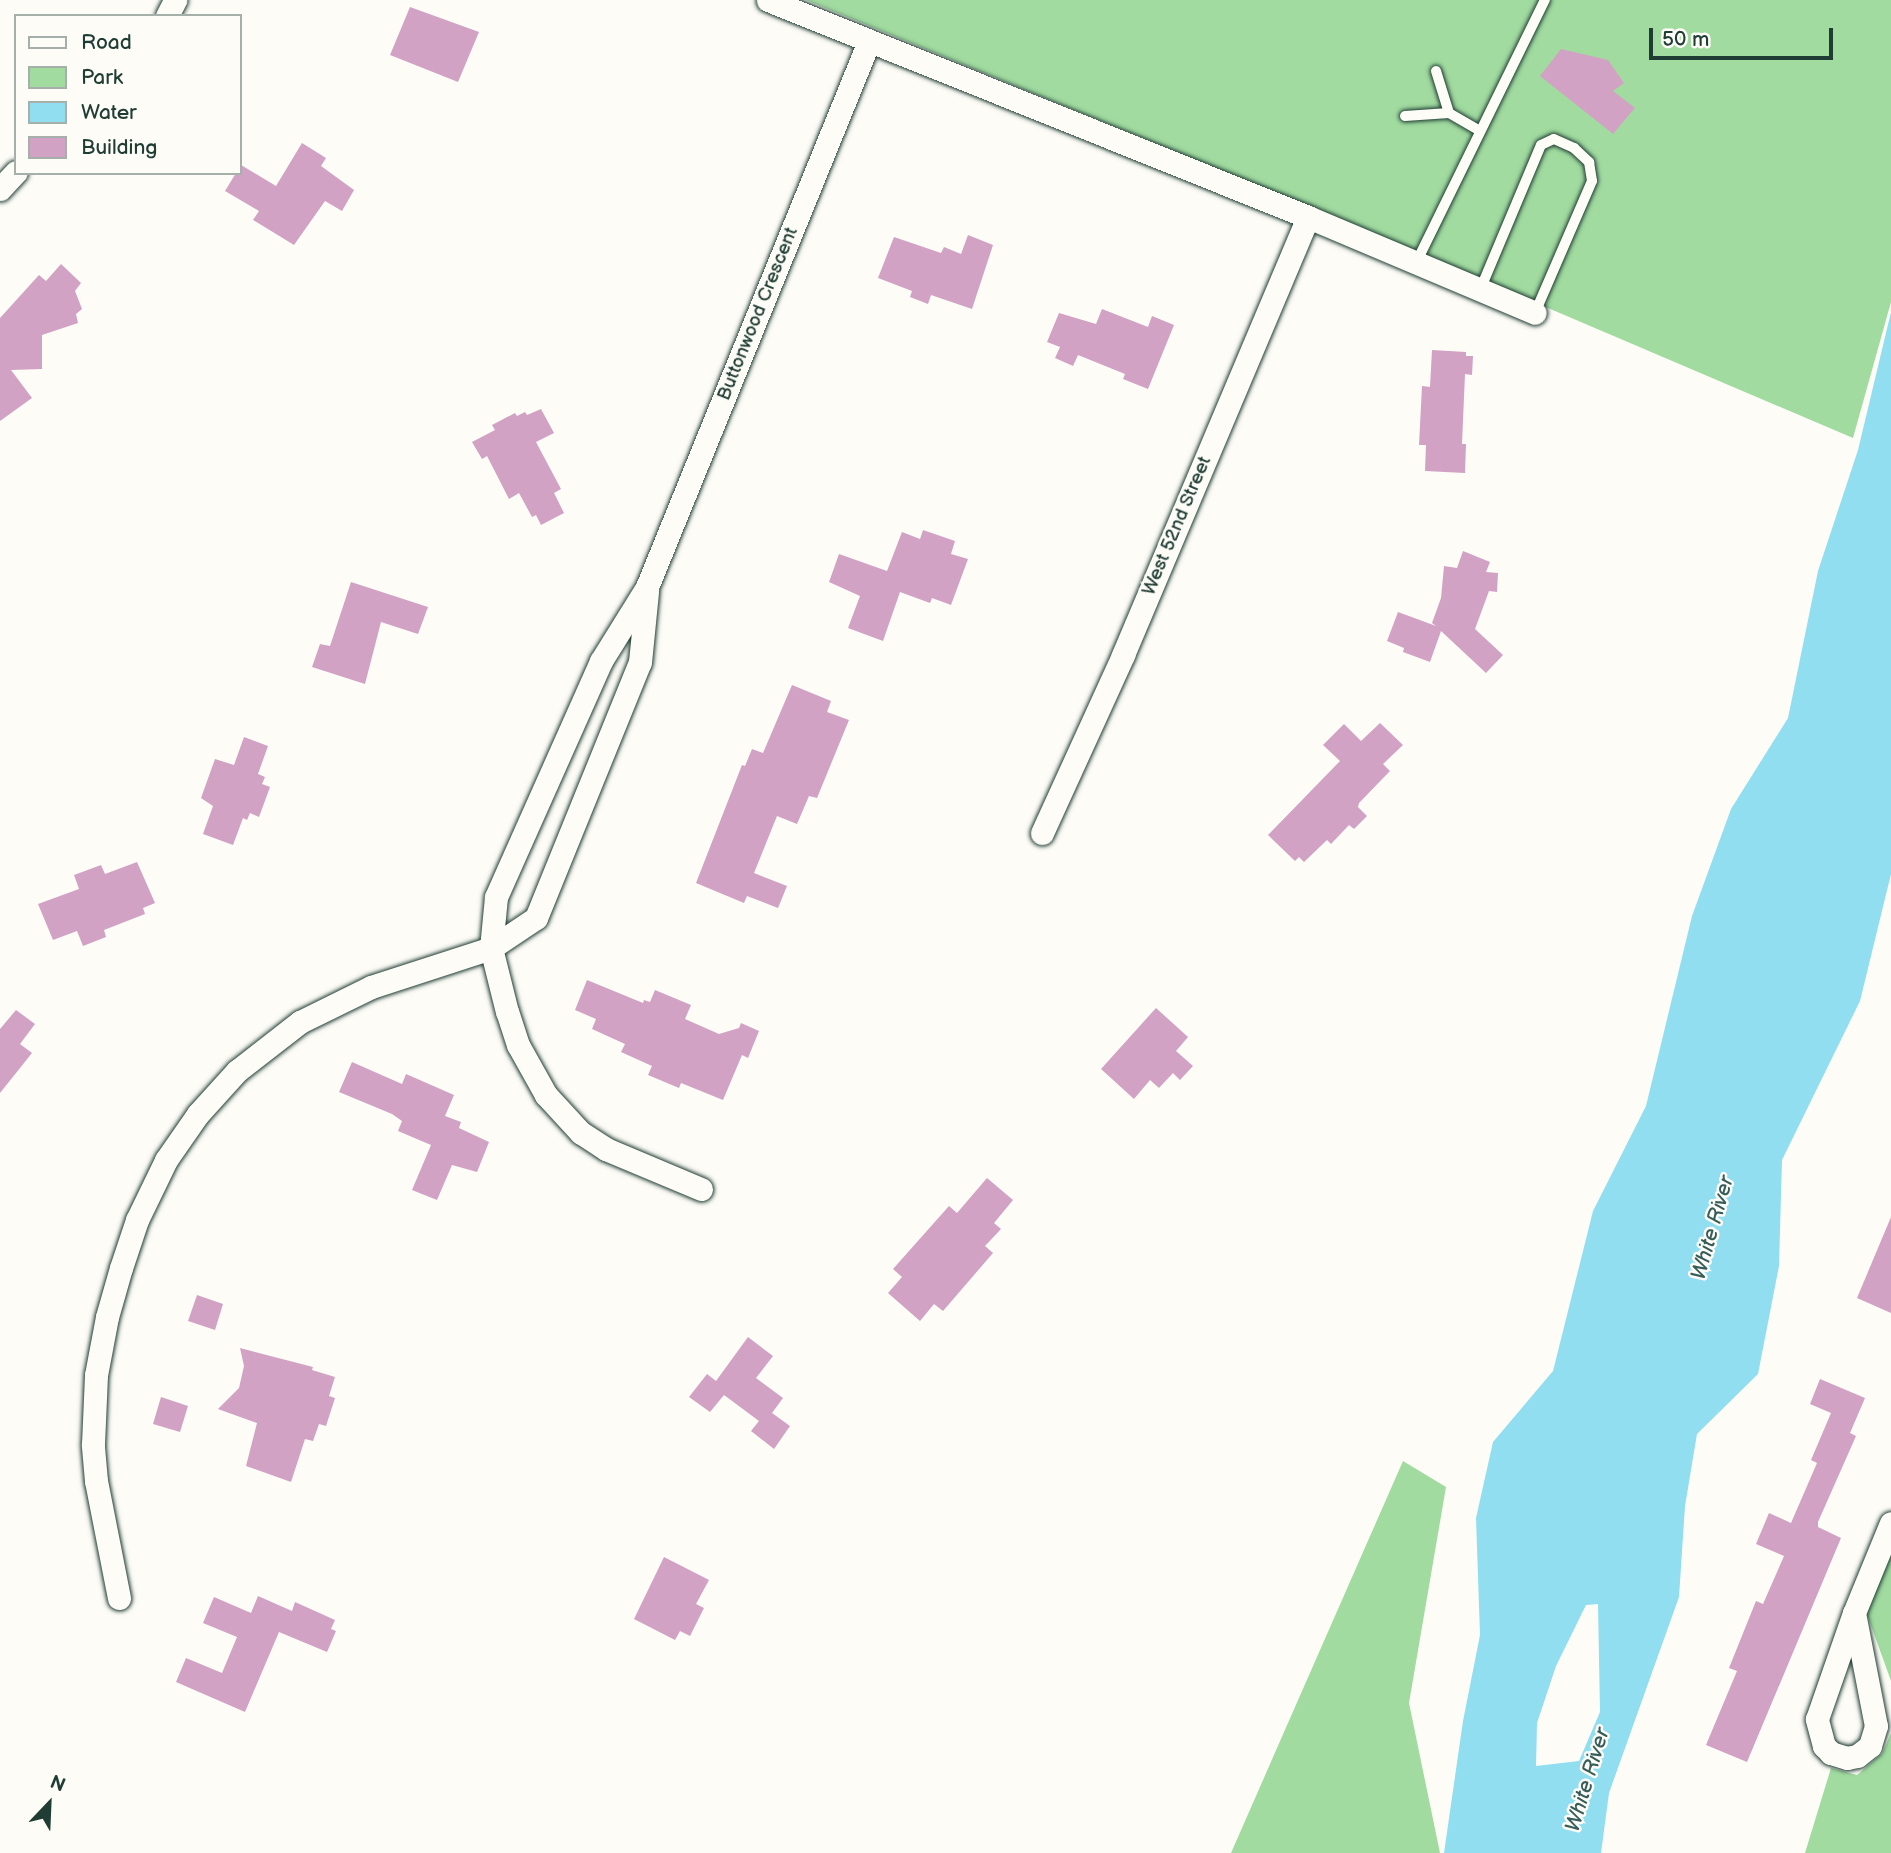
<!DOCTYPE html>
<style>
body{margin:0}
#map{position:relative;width:1891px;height:1853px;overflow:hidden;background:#fdfcf7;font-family:"Balsamiq Sans",sans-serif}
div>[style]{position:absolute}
.green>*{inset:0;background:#a1dba0}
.water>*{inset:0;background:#90deef}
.building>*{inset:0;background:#d1a2c3}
.roads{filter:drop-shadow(0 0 2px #1f3d34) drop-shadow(0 0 2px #1f3d34)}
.lane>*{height:10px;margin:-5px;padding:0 5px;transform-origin:5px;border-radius:5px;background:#fdfcf7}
.street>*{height:23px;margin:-11.5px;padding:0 11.5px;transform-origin:11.5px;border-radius:11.5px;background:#fdfcf7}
span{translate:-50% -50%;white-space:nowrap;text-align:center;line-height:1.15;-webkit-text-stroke:5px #fdfcf7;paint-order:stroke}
.street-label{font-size:19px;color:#1f3d34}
.water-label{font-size:21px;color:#365d59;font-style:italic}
.legend{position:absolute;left:14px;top:14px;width:228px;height:161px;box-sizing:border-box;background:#fdfcf7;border:2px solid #a4b0a9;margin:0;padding:9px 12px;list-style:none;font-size:21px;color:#1f3d34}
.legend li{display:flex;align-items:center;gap:14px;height:35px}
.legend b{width:35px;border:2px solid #a4b0a9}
.north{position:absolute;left:14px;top:1769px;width:70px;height:70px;-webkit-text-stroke:5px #fdfcf7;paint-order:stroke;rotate:23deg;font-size:19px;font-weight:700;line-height:28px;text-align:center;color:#1f3d34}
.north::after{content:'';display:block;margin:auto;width:24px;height:32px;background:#1f3d34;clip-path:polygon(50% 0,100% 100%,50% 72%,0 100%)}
.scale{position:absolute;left:1649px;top:28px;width:184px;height:32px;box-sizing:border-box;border:4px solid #1f3d34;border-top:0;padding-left:9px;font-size:21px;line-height:24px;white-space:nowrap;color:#1f3d34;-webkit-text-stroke:5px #fdfcf7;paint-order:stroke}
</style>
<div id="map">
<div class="green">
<div style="clip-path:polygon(806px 0,1891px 0,1891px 302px,1853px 438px,1297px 201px)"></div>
<div style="clip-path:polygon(1403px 1461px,1446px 1487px,1409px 1703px,1440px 1853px,1231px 1853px)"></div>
<div style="clip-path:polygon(1891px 1543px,1891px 1681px,1864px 1606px)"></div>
<div style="clip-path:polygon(1891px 1733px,1891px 1853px,1805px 1853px,1831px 1768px,1857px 1775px,1882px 1754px)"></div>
</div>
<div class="water">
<div style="clip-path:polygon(evenodd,1891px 312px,1891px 874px,1860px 1001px,1782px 1160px,1779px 1266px,1758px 1374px,1697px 1434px,1685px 1506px,1679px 1597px,1609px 1793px,1601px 1853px,1444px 1853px,1463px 1721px,1480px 1635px,1476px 1518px,1493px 1442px,1553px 1371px,1593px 1211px,1646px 1106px,1692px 916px,1731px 809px,1788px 718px,1818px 571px,1858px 450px,1891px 312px,1598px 1604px,1600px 1712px,1579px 1761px,1536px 1766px,1537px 1723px,1556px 1666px,1586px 1605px,1598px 1604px)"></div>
</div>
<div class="building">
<div style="clip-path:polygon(410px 7px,479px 32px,458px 82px,390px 55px)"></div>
<div style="clip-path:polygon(1561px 49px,1608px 60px,1624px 83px,1613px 91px,1635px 108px,1613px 134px,1540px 76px)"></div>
<div style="clip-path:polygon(302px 143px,326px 158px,321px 166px,354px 190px,342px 211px,325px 201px,294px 245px,253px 220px,259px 211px,225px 191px,236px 173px,240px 173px,241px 165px,276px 186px)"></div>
<div style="clip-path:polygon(968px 235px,993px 245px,972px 309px,931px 295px,928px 304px,910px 297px,912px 291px,878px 278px,894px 237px,941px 253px,944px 247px,961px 254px)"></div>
<div style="clip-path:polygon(61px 264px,81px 283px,75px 291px,82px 309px,76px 314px,78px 323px,42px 335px,42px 369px,11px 370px,32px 398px,0 421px,0 318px,39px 275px,46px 281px)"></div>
<div style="clip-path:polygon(1102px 309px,1148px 327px,1152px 316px,1174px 325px,1148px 389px,1123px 379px,1125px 374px,1078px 355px,1073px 366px,1055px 358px,1060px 347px,1047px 342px,1059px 313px,1096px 324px)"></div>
<div style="clip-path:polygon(1432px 350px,1466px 352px,1466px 356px,1473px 356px,1472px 375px,1465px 374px,1462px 444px,1466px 444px,1465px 473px,1425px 471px,1426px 445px,1419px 445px,1422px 386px,1430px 387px)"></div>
<div style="clip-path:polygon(541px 409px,554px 433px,536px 442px,561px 489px,554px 493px,564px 513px,541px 525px,536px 515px,532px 517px,519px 493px,509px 499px,487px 456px,482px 459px,472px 442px,495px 430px,492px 425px,515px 413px,517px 416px,525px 412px,527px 415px)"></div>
<div style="clip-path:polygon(923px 530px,955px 541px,951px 554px,968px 559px,951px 605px,932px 598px,930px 603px,900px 592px,883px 641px,848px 628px,860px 596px,829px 582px,839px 554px,887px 571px,902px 532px,920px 539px)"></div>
<div style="clip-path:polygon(1463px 551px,1490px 562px,1486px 572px,1498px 573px,1497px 592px,1489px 591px,1475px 629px,1503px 655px,1486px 673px,1441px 631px,1430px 662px,1403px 652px,1404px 648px,1387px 641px,1398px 612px,1436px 626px,1432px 623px,1441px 598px,1444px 566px,1457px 568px)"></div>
<div style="clip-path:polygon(351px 582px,428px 607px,418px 634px,381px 622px,365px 684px,312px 667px,320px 644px,330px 646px)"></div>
<div style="clip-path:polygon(792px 685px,831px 701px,827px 712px,849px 720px,817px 798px,809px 796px,797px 824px,777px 816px,754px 873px,787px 886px,778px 908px,747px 896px,744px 903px,696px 883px,742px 765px,745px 766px,752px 749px,763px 753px)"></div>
<div style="clip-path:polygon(1380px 723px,1403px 745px,1383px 764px,1390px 771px,1359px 803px,1358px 807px,1367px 816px,1354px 829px,1349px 825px,1331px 844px,1327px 840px,1304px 862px,1299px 857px,1295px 861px,1268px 835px,1340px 761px,1323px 745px,1344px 724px,1361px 741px)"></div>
<div style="clip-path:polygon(244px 737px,268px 746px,258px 774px,265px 777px,262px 784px,270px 787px,259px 817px,250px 813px,247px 820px,243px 818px,233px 845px,203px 834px,213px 806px,201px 798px,215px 759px,234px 765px)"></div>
<div style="clip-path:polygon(137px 862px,155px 903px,143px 908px,145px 914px,104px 930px,106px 937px,83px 946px,77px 931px,53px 940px,38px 904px,79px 889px,74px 875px,101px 865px,105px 874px)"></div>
<div style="clip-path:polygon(587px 980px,643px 1003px,644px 1000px,650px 1002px,655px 990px,691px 1005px,685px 1019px,719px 1034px,739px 1028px,741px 1023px,759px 1031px,748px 1058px,742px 1055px,723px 1100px,681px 1083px,679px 1088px,648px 1075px,652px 1066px,621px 1052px,625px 1044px,592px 1029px,596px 1019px,575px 1010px)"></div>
<div style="clip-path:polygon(1156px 1008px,1188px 1037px,1176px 1051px,1193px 1066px,1180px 1080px,1173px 1073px,1159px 1088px,1150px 1080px,1134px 1099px,1101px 1069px)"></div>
<div style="clip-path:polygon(16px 1010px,35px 1024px,20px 1044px,32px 1053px,0 1093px,0 1029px)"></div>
<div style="clip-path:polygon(352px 1062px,402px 1084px,406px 1074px,454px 1095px,445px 1116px,461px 1122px,459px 1128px,489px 1142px,477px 1172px,452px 1165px,437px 1200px,412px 1190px,431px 1145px,398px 1131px,402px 1121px,392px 1114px,339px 1092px)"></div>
<div style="clip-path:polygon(987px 1178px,1013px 1200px,994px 1223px,1001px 1229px,985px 1246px,993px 1253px,943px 1311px,934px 1304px,920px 1321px,888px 1293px,902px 1277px,893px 1269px,949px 1206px,957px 1213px)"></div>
<div style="clip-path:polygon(1891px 1217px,1891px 1313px,1857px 1298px)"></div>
<div style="clip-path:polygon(197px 1295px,223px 1304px,215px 1330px,188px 1321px)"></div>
<div style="clip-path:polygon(748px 1337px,773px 1356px,756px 1378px,783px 1398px,772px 1413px,790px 1426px,774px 1449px,751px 1431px,759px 1421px,724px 1395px,710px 1412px,689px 1397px,707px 1374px,716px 1381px)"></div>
<div style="clip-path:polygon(240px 1348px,313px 1367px,312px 1370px,335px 1377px,329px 1396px,335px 1398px,326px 1426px,319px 1424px,313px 1441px,305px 1439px,291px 1482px,246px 1466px,257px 1423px,218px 1409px,239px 1388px,244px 1366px)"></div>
<div style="clip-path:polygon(1820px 1379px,1865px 1398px,1850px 1433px,1856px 1436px,1818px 1522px,1818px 1527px,1841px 1538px,1747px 1762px,1706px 1745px,1737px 1671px,1729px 1668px,1756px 1601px,1763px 1604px,1784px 1556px,1756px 1544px,1769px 1513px,1791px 1523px,1817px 1463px,1811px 1460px,1831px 1413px,1810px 1404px)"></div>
<div style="clip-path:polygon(161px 1397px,188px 1406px,180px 1432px,153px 1424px)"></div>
<div style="clip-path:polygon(664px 1557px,709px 1580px,696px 1604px,704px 1608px,690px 1636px,680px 1631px,675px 1640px,634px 1619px)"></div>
<div style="clip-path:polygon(258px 1596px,292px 1611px,295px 1602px,335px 1620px,331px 1629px,336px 1631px,327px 1652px,279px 1632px,245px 1712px,176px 1682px,186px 1658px,222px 1673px,237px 1637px,203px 1623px,214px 1597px,251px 1613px)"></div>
</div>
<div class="roads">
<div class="lane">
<div style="left:1436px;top:71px;width:44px;rotate:72.8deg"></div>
<div style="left:1405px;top:116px;width:44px;rotate:-3.9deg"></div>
<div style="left:1449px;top:113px;width:36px;rotate:30deg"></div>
<div style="left:1416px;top:263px;width:293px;rotate:-63.9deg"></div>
<div style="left:1480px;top:290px;width:157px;rotate:-67.2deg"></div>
<div style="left:1541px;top:145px;width:14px;rotate:-25deg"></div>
<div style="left:1554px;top:139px;width:22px;rotate:24deg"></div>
<div style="left:1574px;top:148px;width:21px;rotate:43deg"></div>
<div style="left:1589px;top:162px;width:19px;rotate:81deg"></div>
<div style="left:1592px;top:181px;width:144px;rotate:113.4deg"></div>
</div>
<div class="street">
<div style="left:768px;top:0;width:582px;rotate:21.89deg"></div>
<div style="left:1308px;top:217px;width:246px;rotate:22.9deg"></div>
<div style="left:167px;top:16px;width:18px;rotate:-63deg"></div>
<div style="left:0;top:189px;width:23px;rotate:-47deg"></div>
<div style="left:1042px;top:833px;width:196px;rotate:-65.5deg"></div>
<div style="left:1123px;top:655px;width:475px;rotate:-67.1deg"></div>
<div style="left:701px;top:1189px;width:103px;rotate:-157.2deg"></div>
<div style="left:606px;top:1149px;width:30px;rotate:-147deg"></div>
<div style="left:581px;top:1133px;width:52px;rotate:-132.6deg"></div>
<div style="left:546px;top:1095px;width:57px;rotate:-119.2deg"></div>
<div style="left:518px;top:1045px;width:35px;rotate:-108deg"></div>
<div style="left:507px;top:1012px;width:66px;rotate:-104deg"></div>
<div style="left:491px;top:948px;width:51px;rotate:-84.4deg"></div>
<div style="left:496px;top:897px;width:258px;rotate:-66deg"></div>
<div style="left:601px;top:661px;width:87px;rotate:-58.1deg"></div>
<div style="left:647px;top:587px;width:589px;rotate:-67.87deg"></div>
<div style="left:119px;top:1598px;width:119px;rotate:-101.1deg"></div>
<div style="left:96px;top:1481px;width:37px;rotate:-95deg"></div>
<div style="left:93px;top:1444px;width:69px;rotate:-87.5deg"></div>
<div style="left:96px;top:1375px;width:59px;rotate:-79.3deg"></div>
<div style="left:107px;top:1317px;width:51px;rotate:-74.1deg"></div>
<div style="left:121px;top:1268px;width:51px;rotate:-71.6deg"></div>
<div style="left:137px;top:1220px;width:67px;rotate:-64.2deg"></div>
<div style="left:166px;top:1160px;width:56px;rotate:-55.2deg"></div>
<div style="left:198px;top:1114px;width:58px;rotate:-47.8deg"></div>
<div style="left:237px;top:1071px;width:80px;rotate:-37.9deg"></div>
<div style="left:300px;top:1022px;width:79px;rotate:-26.2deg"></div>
<div style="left:371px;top:987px;width:126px;rotate:-18deg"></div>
<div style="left:491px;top:948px;width:54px;rotate:-33.7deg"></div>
<div style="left:536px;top:918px;width:276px;rotate:-67.9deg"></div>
<div style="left:640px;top:662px;width:70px;rotate:-84.3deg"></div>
<div style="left:1854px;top:1613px;width:115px;rotate:79deg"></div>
<div style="left:1876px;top:1726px;width:21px;rotate:107deg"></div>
<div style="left:1870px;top:1746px;width:16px;rotate:142deg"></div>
<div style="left:1857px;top:1756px;width:10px;rotate:169deg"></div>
<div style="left:1847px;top:1758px;width:17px;rotate:-163deg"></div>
<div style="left:1831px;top:1753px;width:10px;rotate:-135deg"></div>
<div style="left:1824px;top:1746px;width:28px;rotate:-105deg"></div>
<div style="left:1817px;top:1719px;width:112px;rotate:-70.8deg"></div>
<div style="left:1854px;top:1613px;width:97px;rotate:-67.7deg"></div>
</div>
</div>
<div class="street-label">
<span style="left:758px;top:314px;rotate:-68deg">Buttonwood Crescent</span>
<span style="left:1177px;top:526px;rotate:-67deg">West 52nd Street</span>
</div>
<div class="water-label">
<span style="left:1713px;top:1228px;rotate:-74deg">White River</span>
<span style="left:1588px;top:1780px;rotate:-73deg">White River</span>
</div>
<ul class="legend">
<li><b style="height:9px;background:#fdfcf7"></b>Road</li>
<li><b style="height:19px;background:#a1dba0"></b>Park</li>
<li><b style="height:19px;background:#90deef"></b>Water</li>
<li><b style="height:19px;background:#d1a2c3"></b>Building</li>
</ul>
<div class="north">N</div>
<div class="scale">50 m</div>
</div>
